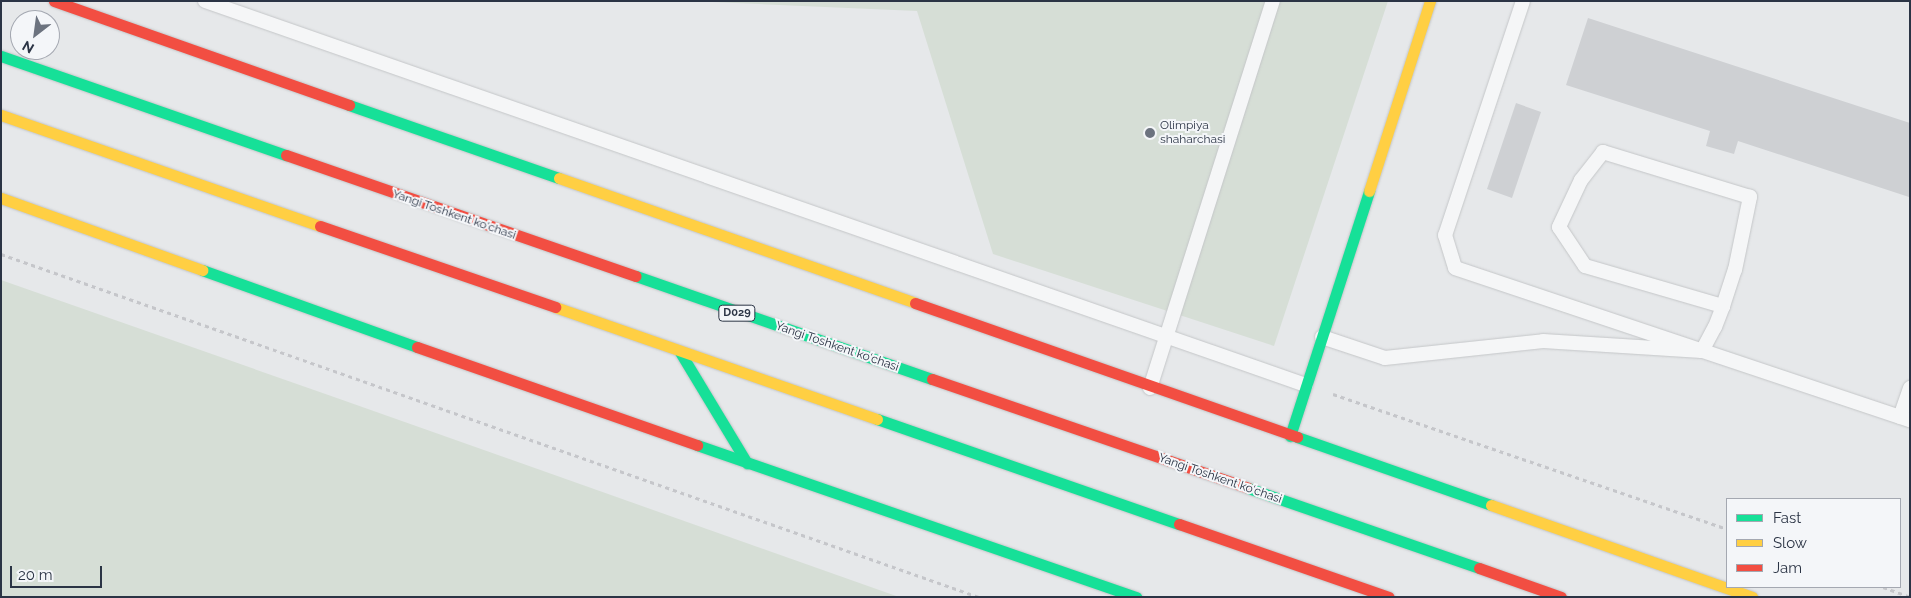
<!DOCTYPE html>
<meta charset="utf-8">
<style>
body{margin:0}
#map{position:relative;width:1911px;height:598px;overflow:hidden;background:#e6e8ea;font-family:Raleway,sans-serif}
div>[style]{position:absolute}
.green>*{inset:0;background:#d6ded6}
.building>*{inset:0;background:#ced0d3}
.path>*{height:3px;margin-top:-1.5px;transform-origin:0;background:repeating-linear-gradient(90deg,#c5c6ca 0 4px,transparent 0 8px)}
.roads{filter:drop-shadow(0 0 1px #c4c6c8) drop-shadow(0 0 1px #c4c6c8)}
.lane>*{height:14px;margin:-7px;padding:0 7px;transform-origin:7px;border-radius:7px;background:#f5f6f7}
.fast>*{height:11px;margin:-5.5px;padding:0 5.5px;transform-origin:5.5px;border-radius:5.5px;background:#16e098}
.slow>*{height:11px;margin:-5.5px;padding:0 5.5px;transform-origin:5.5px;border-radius:5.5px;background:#ffcf43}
.jam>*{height:11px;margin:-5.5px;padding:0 5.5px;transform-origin:5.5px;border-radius:5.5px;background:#f24e42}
.dots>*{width:14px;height:14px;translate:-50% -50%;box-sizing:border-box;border:2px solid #f4f6f9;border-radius:50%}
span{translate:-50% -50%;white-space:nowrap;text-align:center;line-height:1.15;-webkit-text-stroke:4px #f4f6f9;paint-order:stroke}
.shield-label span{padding:1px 4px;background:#f4f6f9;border:1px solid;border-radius:4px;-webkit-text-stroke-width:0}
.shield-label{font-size:11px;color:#2b3445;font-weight:700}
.poi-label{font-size:12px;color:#2b3445}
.left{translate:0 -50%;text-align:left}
.street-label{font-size:12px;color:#2b3445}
.frame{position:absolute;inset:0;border:2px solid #2b3445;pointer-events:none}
.legend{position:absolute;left:1726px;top:498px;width:175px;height:90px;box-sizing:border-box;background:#f4f6f9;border:1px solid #a4a8b1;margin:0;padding:6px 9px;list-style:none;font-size:15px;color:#2b3445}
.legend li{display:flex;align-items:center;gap:10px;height:25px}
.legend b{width:25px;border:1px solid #a4a8b1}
.north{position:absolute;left:10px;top:10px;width:50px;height:50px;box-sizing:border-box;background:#f4f6f9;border:1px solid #a4a8b1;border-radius:50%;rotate:210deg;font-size:14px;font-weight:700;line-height:20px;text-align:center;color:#2b3445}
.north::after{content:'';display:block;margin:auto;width:18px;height:22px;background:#6c737f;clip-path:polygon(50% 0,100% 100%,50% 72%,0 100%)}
.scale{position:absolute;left:10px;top:566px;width:92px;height:22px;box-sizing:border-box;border:2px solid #2b3445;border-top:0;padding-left:6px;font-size:15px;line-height:18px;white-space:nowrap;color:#2b3445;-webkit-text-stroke:4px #f4f6f9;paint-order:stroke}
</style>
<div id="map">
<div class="green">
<div style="clip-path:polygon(690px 1px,1388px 1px,1274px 346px,993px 254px,917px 11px)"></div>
<div style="clip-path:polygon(1px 280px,334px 397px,899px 597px,1px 597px)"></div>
</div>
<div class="building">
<div style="clip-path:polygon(1588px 18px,1910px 123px,1909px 197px,1738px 141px,1734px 154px,1706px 146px,1710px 131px,1566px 85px)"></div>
<div style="clip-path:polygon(1516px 103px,1541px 112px,1512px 198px,1487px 189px)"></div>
</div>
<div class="path">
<div style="left:1px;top:254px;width:1036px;rotate:19.33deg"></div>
<div style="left:1333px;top:394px;width:416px;rotate:18.9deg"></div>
<div style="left:1883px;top:587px;width:29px;rotate:20deg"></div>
</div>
<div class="roads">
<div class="lane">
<div style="left:205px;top:1px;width:1166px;rotate:19.23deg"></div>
<div style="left:1523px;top:1px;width:247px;rotate:108.4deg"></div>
<div style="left:1445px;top:235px;width:34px;rotate:73deg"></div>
<div style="left:1455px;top:268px;width:480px;rotate:18.5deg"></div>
<div style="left:1322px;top:337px;width:66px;rotate:18.4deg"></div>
<div style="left:1385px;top:358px;width:159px;rotate:-6.1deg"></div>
<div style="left:1543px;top:341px;width:159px;rotate:3.6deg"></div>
<div style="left:1702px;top:351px;width:27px;rotate:-62deg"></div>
<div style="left:1715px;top:327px;width:22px;rotate:-69deg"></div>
<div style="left:1723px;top:306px;width:38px;rotate:-72deg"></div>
<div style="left:1735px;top:270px;width:75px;rotate:-78.4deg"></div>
<div style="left:1750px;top:197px;width:154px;rotate:-163deg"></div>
<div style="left:1603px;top:152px;width:36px;rotate:128deg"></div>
<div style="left:1581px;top:180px;width:52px;rotate:115.1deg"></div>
<div style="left:1559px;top:227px;width:47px;rotate:56.3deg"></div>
<div style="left:1585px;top:266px;width:144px;rotate:16.2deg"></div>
<div style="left:1150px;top:388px;width:406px;rotate:-72.4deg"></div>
<div style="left:1900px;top:417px;width:31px;rotate:-71deg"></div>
</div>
<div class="fast">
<div style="left:1px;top:56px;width:302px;rotate:19.2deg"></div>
<div style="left:349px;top:105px;width:222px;rotate:19.2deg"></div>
<div style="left:202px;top:270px;width:228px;rotate:19.7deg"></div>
<div style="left:636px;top:276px;width:313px;rotate:19.2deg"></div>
<div style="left:680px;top:352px;width:130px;rotate:58.9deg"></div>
<div style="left:877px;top:419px;width:320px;rotate:19.2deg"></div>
<div style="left:1290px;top:436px;width:257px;rotate:-72.1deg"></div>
<div style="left:1297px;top:437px;width:206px;rotate:19.3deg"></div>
<div style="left:697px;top:445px;width:465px;rotate:19.1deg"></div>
<div style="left:1248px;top:488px;width:244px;rotate:19.1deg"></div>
</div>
<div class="slow">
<div style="left:1px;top:115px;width:338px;rotate:19.2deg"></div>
<div style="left:559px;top:178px;width:377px;rotate:19.3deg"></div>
<div style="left:1369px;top:191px;width:200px;rotate:-72.2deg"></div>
<div style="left:1px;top:198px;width:214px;rotate:19.7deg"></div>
<div style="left:555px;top:307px;width:341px;rotate:19.2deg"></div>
<div style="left:1491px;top:505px;width:277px;rotate:19.4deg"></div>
</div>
<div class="jam">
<div style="left:54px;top:1px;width:313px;rotate:19.4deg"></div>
<div style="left:286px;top:155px;width:370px;rotate:19.1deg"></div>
<div style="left:320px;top:226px;width:249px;rotate:19deg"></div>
<div style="left:915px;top:303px;width:405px;rotate:19.3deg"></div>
<div style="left:417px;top:347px;width:297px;rotate:19.3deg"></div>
<div style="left:932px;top:379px;width:334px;rotate:19deg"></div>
<div style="left:1179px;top:524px;width:222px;rotate:19.2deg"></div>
<div style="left:1479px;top:568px;width:87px;rotate:19.5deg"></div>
</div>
</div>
<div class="dots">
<div style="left:1150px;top:133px;background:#6c737f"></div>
</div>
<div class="shield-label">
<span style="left:737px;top:313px">D029</span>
</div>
<div class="poi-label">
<span class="left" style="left:1160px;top:133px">Olimpiya<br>shaharchasi</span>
</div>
<div class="street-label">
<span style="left:454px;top:215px;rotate:19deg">Yangi Toshkent ko‘chasi</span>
<span style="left:837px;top:347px;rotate:19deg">Yangi Toshkent ko‘chasi</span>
<span style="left:1220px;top:479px;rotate:19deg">Yangi Toshkent ko‘chasi</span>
</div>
<div class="frame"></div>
<ul class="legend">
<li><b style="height:6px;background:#16e098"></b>Fast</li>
<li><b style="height:6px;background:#ffcf43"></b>Slow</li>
<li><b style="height:6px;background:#f24e42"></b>Jam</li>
</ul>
<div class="north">N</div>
<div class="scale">20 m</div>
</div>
